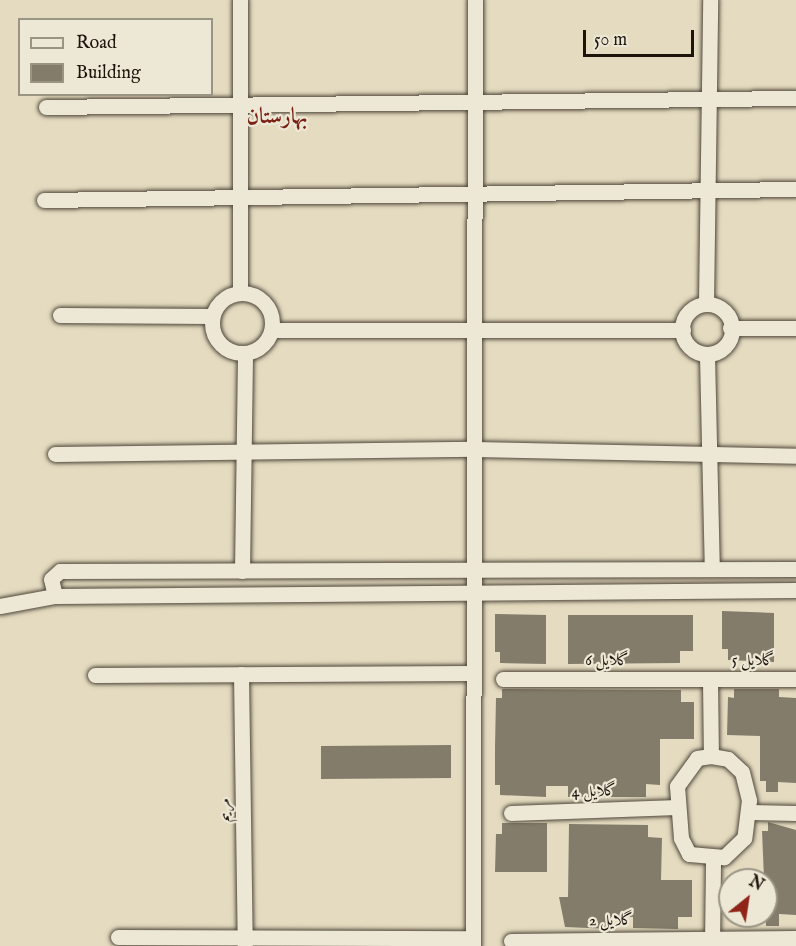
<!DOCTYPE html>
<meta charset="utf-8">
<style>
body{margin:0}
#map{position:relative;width:796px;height:946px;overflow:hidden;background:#e4dbc0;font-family:"IM FELL English",Amiri,serif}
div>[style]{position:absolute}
.building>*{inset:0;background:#847c6a}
.roads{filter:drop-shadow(0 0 2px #4f4639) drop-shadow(0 0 2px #4f4639)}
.street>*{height:15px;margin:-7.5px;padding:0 7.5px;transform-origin:7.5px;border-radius:7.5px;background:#ede8d6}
.street>.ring{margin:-7.5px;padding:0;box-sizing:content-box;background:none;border:15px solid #ede8d6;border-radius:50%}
span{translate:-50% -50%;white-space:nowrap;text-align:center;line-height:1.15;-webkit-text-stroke:4.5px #ede8d6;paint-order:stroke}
.street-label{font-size:16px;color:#1d150c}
.district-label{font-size:22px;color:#7a1f14;font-weight:700}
.legend{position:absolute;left:18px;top:18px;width:195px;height:78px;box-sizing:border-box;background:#ede8d6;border:2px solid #9a9485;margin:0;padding:8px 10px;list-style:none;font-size:18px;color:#1d150c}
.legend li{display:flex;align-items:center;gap:12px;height:30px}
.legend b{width:30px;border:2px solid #9a9485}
.north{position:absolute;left:718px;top:868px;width:60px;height:60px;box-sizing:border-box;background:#ede8d6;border:2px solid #9a9485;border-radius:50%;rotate:30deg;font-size:16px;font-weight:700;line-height:24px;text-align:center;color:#1d150c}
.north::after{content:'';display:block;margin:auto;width:21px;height:27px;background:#8f2418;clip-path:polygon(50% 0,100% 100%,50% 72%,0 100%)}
.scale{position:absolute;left:583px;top:30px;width:111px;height:27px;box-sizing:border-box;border:3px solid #1d150c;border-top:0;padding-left:8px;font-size:18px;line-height:21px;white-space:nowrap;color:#1d150c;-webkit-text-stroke:4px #ede8d6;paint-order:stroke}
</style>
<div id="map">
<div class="building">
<div style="clip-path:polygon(722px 611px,774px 613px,774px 662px,728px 660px,728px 649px,722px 649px)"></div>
<div style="clip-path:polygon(495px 614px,546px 615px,546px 664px,500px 663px,500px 652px,495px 652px)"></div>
<div style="clip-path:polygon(568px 615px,693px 615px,693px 651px,680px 651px,680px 663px,568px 664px)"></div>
<div style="clip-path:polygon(502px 689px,681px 690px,681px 702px,694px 702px,694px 739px,660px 739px,660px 785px,646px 784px,646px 797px,568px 797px,568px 786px,546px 786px,546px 797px,500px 795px,500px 785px,495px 785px,495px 747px,496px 698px,502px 698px)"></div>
<div style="clip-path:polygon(734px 689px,779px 689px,779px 697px,796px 698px,796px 783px,778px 782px,778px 792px,766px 792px,766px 781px,760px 781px,760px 736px,727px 735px,728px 697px,734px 698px)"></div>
<div style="clip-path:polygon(451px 745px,451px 778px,321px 779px,321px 746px)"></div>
<div style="clip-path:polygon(768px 822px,796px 830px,796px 915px,779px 914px,779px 926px,766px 926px,762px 831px,768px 831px)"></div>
<div style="clip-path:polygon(502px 823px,547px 823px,547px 872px,495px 872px,496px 834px,502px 834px)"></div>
<div style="clip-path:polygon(569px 824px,648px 825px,648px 837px,662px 838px,661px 880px,692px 880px,692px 917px,678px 917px,678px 929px,633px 928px,633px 917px,611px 917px,611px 929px,565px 927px,559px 897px,568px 897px)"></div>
</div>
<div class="roads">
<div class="street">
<div style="left:46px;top:107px;width:750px;rotate:-0.69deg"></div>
<div style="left:44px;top:200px;width:752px;rotate:-0.84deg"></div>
<div style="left:240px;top:292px;width:292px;rotate:-90deg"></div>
<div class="ring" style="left:212px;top:293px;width:45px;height:45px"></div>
<div style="left:706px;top:303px;width:303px;rotate:-89.2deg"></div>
<div class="ring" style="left:682px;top:304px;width:35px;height:35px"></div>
<div style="left:60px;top:315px;width:152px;rotate:0.4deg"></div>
<div style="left:730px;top:328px;width:66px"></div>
<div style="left:273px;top:330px;width:410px"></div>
<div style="left:707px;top:355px;width:214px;rotate:88.7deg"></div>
<div style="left:55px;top:454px;width:420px;rotate:-0.7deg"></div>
<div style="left:475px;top:449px;width:321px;rotate:1.2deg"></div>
<div style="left:242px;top:571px;width:217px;rotate:-89.2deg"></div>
<div style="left:55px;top:596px;width:17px;rotate:-103deg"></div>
<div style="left:51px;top:579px;width:12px;rotate:-42deg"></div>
<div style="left:60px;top:571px;width:736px;rotate:-0.16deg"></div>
<div style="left:0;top:606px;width:56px;rotate:-10.3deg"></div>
<div style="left:55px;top:596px;width:741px;rotate:-0.46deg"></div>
<div style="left:241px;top:674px;width:272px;rotate:89.2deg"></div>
<div style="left:95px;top:675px;width:379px;rotate:-0.3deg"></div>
<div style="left:503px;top:679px;width:293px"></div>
<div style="left:710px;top:679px;width:77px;rotate:89.3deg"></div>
<div style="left:711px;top:756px;width:17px;rotate:10deg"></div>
<div style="left:728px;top:759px;width:19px;rotate:43deg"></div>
<div style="left:742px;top:772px;width:29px;rotate:76deg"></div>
<div style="left:749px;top:800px;width:38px;rotate:97deg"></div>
<div style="left:744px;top:838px;width:28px;rotate:136deg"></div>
<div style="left:724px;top:857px;width:35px;rotate:-175deg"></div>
<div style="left:689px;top:854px;width:18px;rotate:-117deg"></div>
<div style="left:681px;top:838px;width:52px;rotate:-94.4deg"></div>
<div style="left:677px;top:786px;width:34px;rotate:-54deg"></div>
<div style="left:697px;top:758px;width:14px;rotate:-8deg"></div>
<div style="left:750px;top:812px;width:46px;rotate:1.2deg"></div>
<div style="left:511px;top:813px;width:166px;rotate:-2.1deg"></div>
<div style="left:118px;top:937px;width:355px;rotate:0.2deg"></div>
<div style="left:511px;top:941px;width:285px;rotate:-0.6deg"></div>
<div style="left:473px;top:946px;width:946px;rotate:-89.88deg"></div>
<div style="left:712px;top:946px;width:88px;rotate:-89.3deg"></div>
</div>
</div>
<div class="street-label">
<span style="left:607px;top:661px">گلایل 6</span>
<span style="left:753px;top:661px">گلایل 5</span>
<span style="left:594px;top:792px;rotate:-2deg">گلایل 4</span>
<span style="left:225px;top:810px;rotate:-91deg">مریم</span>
<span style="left:611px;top:921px;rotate:-1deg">گلایل 2</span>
</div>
<div class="district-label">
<span style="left:277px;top:118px">بهارستان</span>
</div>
<ul class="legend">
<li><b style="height:8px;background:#ede8d6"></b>Road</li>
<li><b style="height:16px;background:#847c6a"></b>Building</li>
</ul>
<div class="north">N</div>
<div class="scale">50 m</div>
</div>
